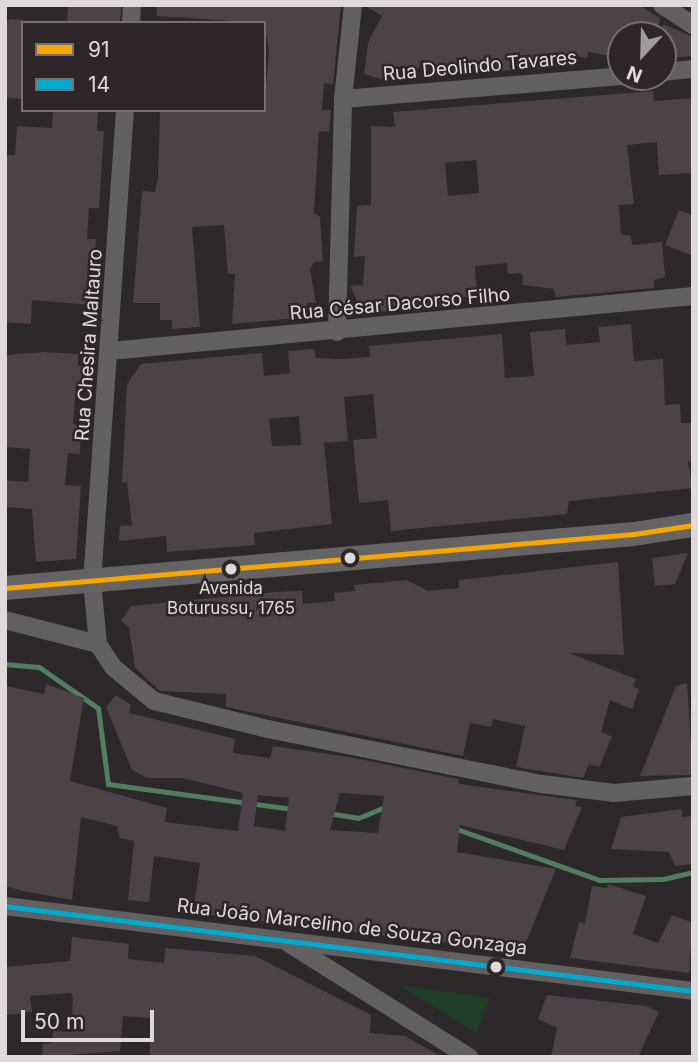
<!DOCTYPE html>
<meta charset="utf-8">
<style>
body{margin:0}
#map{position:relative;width:698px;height:1062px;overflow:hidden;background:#2d282a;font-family:Inter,sans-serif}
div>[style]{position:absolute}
.green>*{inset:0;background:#203d27}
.stream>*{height:5px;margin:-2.5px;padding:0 2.5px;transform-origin:2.5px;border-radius:2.5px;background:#517e5d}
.building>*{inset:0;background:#4c4248}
.street>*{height:18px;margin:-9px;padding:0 9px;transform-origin:9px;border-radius:9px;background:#636061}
.secondary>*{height:24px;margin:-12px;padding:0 12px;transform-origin:12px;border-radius:12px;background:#656364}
.bus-1>*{height:5px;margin:-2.5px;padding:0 2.5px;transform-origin:2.5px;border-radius:2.5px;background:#f7a600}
.bus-2>*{height:5px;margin:-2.5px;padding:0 2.5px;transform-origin:2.5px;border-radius:2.5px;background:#00a9ce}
.dots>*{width:19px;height:19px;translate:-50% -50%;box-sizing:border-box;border:4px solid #2f262a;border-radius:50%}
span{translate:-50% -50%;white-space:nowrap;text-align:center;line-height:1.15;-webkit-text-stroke:5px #2f262a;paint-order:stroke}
.bus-label{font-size:17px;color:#e0d9dc}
.street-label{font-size:19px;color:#e0d9dc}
.frame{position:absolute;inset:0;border:7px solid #e0d9dc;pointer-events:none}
.legend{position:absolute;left:21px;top:21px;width:245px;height:91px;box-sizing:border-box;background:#2f262a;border:2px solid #766e71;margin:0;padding:9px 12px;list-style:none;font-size:21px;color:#e0d9dc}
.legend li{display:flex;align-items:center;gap:14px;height:35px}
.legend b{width:35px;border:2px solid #766e71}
.north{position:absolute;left:607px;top:21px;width:70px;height:70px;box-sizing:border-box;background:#2f262a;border:2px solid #766e71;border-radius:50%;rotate:202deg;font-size:19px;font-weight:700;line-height:28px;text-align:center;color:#e0d9dc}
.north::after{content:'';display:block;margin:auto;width:24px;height:32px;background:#a19b9e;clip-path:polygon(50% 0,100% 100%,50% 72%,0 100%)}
.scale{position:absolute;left:21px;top:1010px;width:133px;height:32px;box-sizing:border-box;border:4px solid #e0d9dc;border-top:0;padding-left:9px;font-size:21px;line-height:24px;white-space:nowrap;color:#e0d9dc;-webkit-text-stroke:5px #2f262a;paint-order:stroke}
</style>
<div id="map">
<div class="green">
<div style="clip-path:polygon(399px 985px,451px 992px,490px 998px,476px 1033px)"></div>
</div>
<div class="stream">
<div style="left:5px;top:664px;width:34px;rotate:5deg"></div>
<div style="left:39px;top:667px;width:72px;rotate:34.8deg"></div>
<div style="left:98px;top:708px;width:77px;rotate:82.5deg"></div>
<div style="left:108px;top:784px;width:188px;rotate:7.7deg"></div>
<div style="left:328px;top:813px;width:30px;rotate:9deg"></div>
<div style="left:358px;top:818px;width:32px;rotate:-22deg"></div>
<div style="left:454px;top:828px;width:154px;rotate:19.7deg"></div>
<div style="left:599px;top:880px;width:64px;rotate:-0.9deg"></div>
<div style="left:663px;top:879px;width:31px;rotate:-13deg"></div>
</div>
<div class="building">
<div style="clip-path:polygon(68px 5px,121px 5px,120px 23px,67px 23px)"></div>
<div style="clip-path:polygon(157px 5px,341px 5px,333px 84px,324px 83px,322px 110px,331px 110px,329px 132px,319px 131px,314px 213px,320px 217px,323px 261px,314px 262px,310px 269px,316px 303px,307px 303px,308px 317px,232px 324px,235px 274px,228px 274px,224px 225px,192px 227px,200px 327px,172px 329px,172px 320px,160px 320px,160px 303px,133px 303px,142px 191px,155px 192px,158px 178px,160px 110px,264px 110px,269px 51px,264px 23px,157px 16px)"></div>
<div style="clip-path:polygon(364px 5px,639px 5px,660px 18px,657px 35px,621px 35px,616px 57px,588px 52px,587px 58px,572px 55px,570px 65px,458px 75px,421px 62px,415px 75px,402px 70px,398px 79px,381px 79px,364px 74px,368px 43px,382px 16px)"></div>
<div style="clip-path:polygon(10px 19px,23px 20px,22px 99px,5px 98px,5px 23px)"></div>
<div style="clip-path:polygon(663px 24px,693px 37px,693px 56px,663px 58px)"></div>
<div style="clip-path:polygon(evenodd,653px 91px,654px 101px,693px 98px,693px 173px,659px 175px,657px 142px,627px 145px,634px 204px,619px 205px,621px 234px,631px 236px,632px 245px,662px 242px,665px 277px,654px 280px,654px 288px,555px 297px,554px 289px,523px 285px,522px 273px,508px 274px,507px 263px,475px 266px,477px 296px,443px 299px,444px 307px,376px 312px,358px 302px,350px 286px,363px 285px,365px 256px,354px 257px,357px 206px,371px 205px,371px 126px,395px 127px,393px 112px,653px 91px,476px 160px,479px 193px,448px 196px,445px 163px,476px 160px)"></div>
<div style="clip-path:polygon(53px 110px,98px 110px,97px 131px,104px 131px,99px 208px,89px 208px,87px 239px,96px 239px,91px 305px,32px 300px,31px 324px,5px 322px,5px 155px,15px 155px,17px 126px,52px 128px)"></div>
<div style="clip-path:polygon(679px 210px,693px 216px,693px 256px,665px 245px)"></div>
<div style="clip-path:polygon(evenodd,631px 324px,634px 361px,663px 359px,665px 405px,680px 404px,681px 423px,693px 423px,693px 461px,688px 462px,693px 488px,569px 501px,567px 514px,391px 531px,388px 500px,359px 503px,353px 440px,377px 438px,373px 394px,344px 397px,348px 441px,324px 443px,332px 524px,254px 533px,255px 545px,167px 552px,166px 536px,119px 541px,120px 526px,132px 525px,127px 482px,122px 483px,127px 384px,141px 364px,262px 353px,264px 376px,290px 373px,288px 351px,314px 349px,316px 358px,342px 359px,370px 357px,369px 346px,502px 334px,505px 378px,534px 376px,530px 332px,565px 329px,566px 345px,600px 342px,598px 327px,631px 324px,299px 416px,301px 445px,272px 446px,269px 419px,299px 416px)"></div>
<div style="clip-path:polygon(44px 352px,78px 354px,78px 366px,87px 366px,85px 387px,76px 386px,73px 424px,81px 425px,80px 454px,68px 453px,65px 485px,81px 486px,76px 559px,36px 562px,32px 509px,5px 507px,5px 480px,28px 482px,30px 449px,5px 447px,5px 355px)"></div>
<div style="clip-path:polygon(688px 553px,675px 584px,655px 586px,652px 558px)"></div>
<div style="clip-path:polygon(618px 562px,624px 655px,569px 653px,636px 679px,633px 686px,639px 690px,632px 709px,610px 700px,601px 732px,612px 737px,599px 767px,589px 764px,583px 778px,516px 767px,525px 726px,493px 719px,491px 727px,470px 723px,463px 756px,226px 707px,226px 694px,160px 691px,135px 668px,129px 627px,121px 621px,131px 606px,275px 592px,302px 591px,303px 604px,335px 601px,334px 593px,355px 591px,354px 585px,407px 580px,428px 591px,459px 588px,459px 580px)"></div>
<div style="clip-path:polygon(687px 683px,693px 775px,640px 776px,676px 686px)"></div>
<div style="clip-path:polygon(evenodd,46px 684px,84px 698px,70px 781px,167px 808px,165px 822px,238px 831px,243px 793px,182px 778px,147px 778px,132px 770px,106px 707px,116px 695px,131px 705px,129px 713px,235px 739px,233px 753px,270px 758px,273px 746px,349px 757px,458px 779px,459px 784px,577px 800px,575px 806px,582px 807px,564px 850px,460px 825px,457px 852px,556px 869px,522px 952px,193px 913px,200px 863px,154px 856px,149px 902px,128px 900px,134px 841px,120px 838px,117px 826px,81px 817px,72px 900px,23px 891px,5px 886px,5px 694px,7px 686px,44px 694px,46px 684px,340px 793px,384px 796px,378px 833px,330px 830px,340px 793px,46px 684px,258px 795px,289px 798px,285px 831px,254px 826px,258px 795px)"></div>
<div style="clip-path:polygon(682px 809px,682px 817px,693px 816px,693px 864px,675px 866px,669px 852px,611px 849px,621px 817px)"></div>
<div style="clip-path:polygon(608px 884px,646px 896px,633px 934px,658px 943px,672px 915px,693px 923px,689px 973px,570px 958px,579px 922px,585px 924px,592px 886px,607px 888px)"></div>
<div style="clip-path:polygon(72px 937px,129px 944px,128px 959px,164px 963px,165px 948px,255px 956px,371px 1015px,370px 1033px,405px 1036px,442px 1057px,150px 1057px,150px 1018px,123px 1016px,120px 1051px,42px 1057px,43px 1044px,52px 1043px,53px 1031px,71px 1032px,73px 999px,71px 993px,30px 996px,32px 1012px,5px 1015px,5px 967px,70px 961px)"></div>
<div style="clip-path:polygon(547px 995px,647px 1006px,659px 1012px,638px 1057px,551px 1057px,557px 1028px,538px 1019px)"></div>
</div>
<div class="street">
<div style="left:662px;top:5px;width:37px;rotate:33deg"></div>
<div style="left:131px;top:23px;width:18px;rotate:-87deg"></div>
<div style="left:663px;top:72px;width:30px;rotate:-6deg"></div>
<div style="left:343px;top:99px;width:279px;rotate:-4.7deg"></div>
<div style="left:125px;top:110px;width:472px;rotate:94deg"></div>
<div style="left:92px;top:581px;width:63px;rotate:84.6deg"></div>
<div style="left:98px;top:644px;width:27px;rotate:57deg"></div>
<div style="left:113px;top:667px;width:53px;rotate:39.7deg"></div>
<div style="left:154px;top:701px;width:117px;rotate:13.8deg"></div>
<div style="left:268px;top:729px;width:279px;rotate:11.4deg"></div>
<div style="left:542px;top:784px;width:73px;rotate:7.1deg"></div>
<div style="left:614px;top:793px;width:79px;rotate:-5.1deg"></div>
<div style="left:337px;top:332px;width:233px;rotate:-88.5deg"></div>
<div style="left:343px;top:99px;width:95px;rotate:-83.9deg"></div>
<div style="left:110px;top:351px;width:586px;rotate:-5.39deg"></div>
<div style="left:5px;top:620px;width:96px;rotate:14.5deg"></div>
<div style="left:5px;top:906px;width:693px;rotate:7.04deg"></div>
<div style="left:288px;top:943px;width:214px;rotate:32.2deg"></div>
</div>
<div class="secondary">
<div style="left:5px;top:588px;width:631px;rotate:-4.91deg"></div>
<div style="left:634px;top:534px;width:60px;rotate:-8.7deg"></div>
</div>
<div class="bus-1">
<div style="left:5px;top:588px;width:631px;rotate:-4.91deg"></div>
<div style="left:634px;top:534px;width:60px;rotate:-8.7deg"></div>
</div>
<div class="bus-2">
<div style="left:5px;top:906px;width:693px;rotate:7.04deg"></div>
</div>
<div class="dots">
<div style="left:350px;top:558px;background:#e0d9dc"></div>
<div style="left:231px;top:569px;background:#e0d9dc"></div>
<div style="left:496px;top:967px;background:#e0d9dc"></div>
</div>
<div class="bus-label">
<span style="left:231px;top:599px">Avenida<br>Boturussu, 1765</span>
</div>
<div class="street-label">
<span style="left:480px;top:66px;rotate:-5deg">Rua Deolindo Tavares</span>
<span style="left:400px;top:304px;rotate:-5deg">Rua César Dacorso Filho</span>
<span style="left:89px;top:345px;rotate:-86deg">Rua Chesira Maltauro</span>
<span style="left:352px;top:927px;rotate:7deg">Rua João Marcelino de Souza Gonzaga</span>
</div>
<div class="frame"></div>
<ul class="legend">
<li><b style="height:9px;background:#f7a600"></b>91</li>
<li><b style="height:9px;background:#00a9ce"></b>14</li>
</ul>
<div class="north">N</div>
<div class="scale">50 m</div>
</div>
